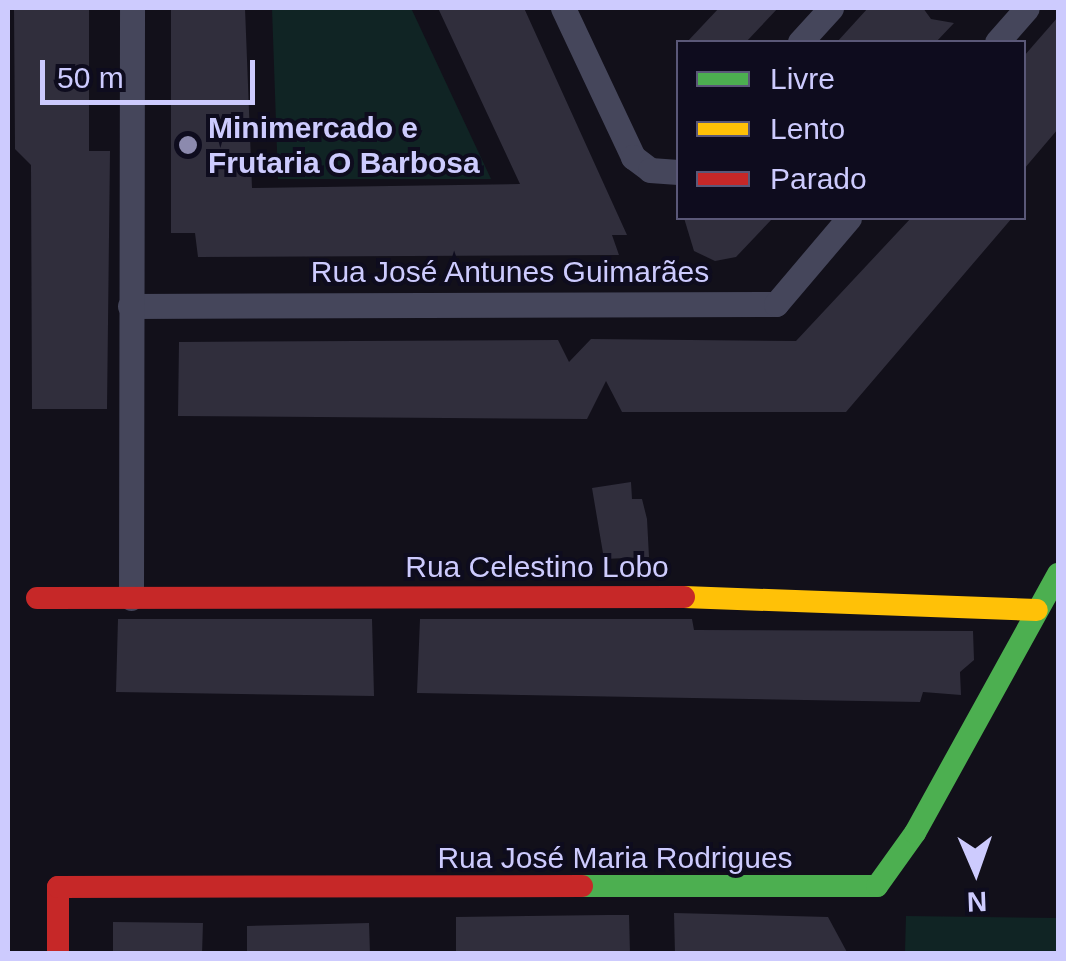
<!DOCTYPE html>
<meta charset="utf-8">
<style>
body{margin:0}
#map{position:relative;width:1066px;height:961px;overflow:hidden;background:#12101a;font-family:Helvetica,sans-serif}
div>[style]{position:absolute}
.green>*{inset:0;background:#102424}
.building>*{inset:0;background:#302e3c}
.street>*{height:25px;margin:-12.5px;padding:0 12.5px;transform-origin:12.5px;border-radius:12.5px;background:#45465b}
.fast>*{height:22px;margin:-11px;padding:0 11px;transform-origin:11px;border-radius:11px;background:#4caf50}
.slow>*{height:22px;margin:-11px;padding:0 11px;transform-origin:11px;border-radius:11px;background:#ffc107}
.jam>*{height:22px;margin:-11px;padding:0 11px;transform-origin:11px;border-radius:11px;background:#c62828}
.dots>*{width:28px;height:28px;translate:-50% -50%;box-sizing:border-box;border:5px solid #0e0c1e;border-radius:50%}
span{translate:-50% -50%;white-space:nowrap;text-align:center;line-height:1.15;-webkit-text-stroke:8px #0e0c1e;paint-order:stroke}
.poi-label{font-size:30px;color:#cdcbfe;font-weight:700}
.left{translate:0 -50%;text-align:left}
.street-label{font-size:30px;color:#cdcbfe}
.frame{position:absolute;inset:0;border:10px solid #cdcbfe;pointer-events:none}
.legend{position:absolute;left:676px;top:40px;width:350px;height:180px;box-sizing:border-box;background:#0e0c1e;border:2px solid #5a5878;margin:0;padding:12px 18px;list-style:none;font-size:30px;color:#cdcbfe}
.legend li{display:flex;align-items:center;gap:20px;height:50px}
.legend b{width:50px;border:2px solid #5a5878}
.north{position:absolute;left:926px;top:821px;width:100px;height:100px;-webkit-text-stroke:8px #0e0c1e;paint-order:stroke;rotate:178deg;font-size:28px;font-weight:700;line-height:40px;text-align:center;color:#cdcbfe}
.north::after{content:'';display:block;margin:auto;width:35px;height:45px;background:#cdcbfe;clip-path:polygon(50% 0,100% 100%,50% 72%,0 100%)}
.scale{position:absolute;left:40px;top:60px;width:215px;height:45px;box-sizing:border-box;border:5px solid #cdcbfe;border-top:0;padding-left:12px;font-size:30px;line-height:35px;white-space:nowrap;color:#cdcbfe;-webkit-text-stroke:8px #0e0c1e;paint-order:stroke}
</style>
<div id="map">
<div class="green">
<div style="clip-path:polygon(272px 8px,411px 8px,491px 179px,278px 179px)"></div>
<div style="clip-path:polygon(906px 916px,1058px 918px,1058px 953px,905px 953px)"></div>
</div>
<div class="building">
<div style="clip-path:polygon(14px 8px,89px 8px,89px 151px,110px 151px,107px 409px,32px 409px,31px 165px,15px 149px)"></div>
<div style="clip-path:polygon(171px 8px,245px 8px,252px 188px,520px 184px,438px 8px,524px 8px,627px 235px,612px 235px,619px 255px,198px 257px,195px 233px,171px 233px)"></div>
<div style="clip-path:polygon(719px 8px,778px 8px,746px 42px,687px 42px)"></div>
<div style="clip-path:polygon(868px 8px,923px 8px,931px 19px,954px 23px,936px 42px,837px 42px)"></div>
<div style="clip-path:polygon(1058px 17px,1058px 129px,1024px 169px,1024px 56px)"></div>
<div style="clip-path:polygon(684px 218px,773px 218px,736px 257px,715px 261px,694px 251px)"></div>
<div style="clip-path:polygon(911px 218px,1012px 218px,846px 412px,622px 412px,606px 381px,587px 419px,178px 416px,179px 342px,558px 340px,569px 362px,591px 339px,796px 341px)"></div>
<div style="clip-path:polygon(631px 482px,632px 499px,642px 499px,647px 519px,649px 557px,604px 559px,592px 488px)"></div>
<div style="clip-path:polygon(118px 619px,372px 619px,374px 696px,116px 692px)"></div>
<div style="clip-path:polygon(420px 619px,692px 619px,694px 630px,973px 631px,974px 660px,960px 672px,961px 695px,923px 692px,920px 702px,417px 693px)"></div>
<div style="clip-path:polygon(674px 913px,828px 917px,848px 954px,675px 954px)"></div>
<div style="clip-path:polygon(607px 915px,629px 915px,630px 954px,456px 954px,456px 917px)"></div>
<div style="clip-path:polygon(113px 922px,203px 923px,202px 954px,113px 954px)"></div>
<div style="clip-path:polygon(369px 923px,370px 954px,247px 954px,247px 926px)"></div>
</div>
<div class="street">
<div style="left:563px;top:8px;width:165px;rotate:64.8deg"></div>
<div style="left:633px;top:157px;width:21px;rotate:37deg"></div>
<div style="left:650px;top:170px;width:28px;rotate:4deg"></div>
<div style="left:800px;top:42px;width:46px;rotate:-47.6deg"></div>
<div style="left:997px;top:42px;width:45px;rotate:-48.6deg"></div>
<div style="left:130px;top:306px;width:646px;rotate:-0.18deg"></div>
<div style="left:776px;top:304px;width:113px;rotate:-49.7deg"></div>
<div style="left:131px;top:598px;width:590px;rotate:-89.9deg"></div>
</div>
<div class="fast">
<div style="left:582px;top:886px;width:295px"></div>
<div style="left:877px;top:886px;width:65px;rotate:-54.4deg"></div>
<div style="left:915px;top:833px;width:296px;rotate:-61.1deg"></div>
</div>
<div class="slow">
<div style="left:684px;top:597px;width:353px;rotate:2.1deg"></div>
</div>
<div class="jam">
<div style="left:37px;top:598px;width:647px;rotate:-0.09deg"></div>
<div style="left:58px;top:954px;width:67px;rotate:-90deg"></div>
<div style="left:58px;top:887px;width:524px;rotate:-0.11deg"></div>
</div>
<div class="dots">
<div style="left:188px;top:145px;background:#8c8aae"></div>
</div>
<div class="poi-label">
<span class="left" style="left:208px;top:145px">Minimercado e<br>Frutaria O Barbosa</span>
</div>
<div class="street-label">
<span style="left:510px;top:272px">Rua José Antunes Guimarães</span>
<span style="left:537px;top:567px">Rua Celestino Lobo</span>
<span style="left:615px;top:858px">Rua José Maria Rodrigues</span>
</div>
<div class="frame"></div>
<ul class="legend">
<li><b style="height:12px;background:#4caf50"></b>Livre</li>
<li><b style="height:12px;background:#ffc107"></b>Lento</li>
<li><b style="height:12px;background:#c62828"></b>Parado</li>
</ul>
<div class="north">N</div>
<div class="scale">50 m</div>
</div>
